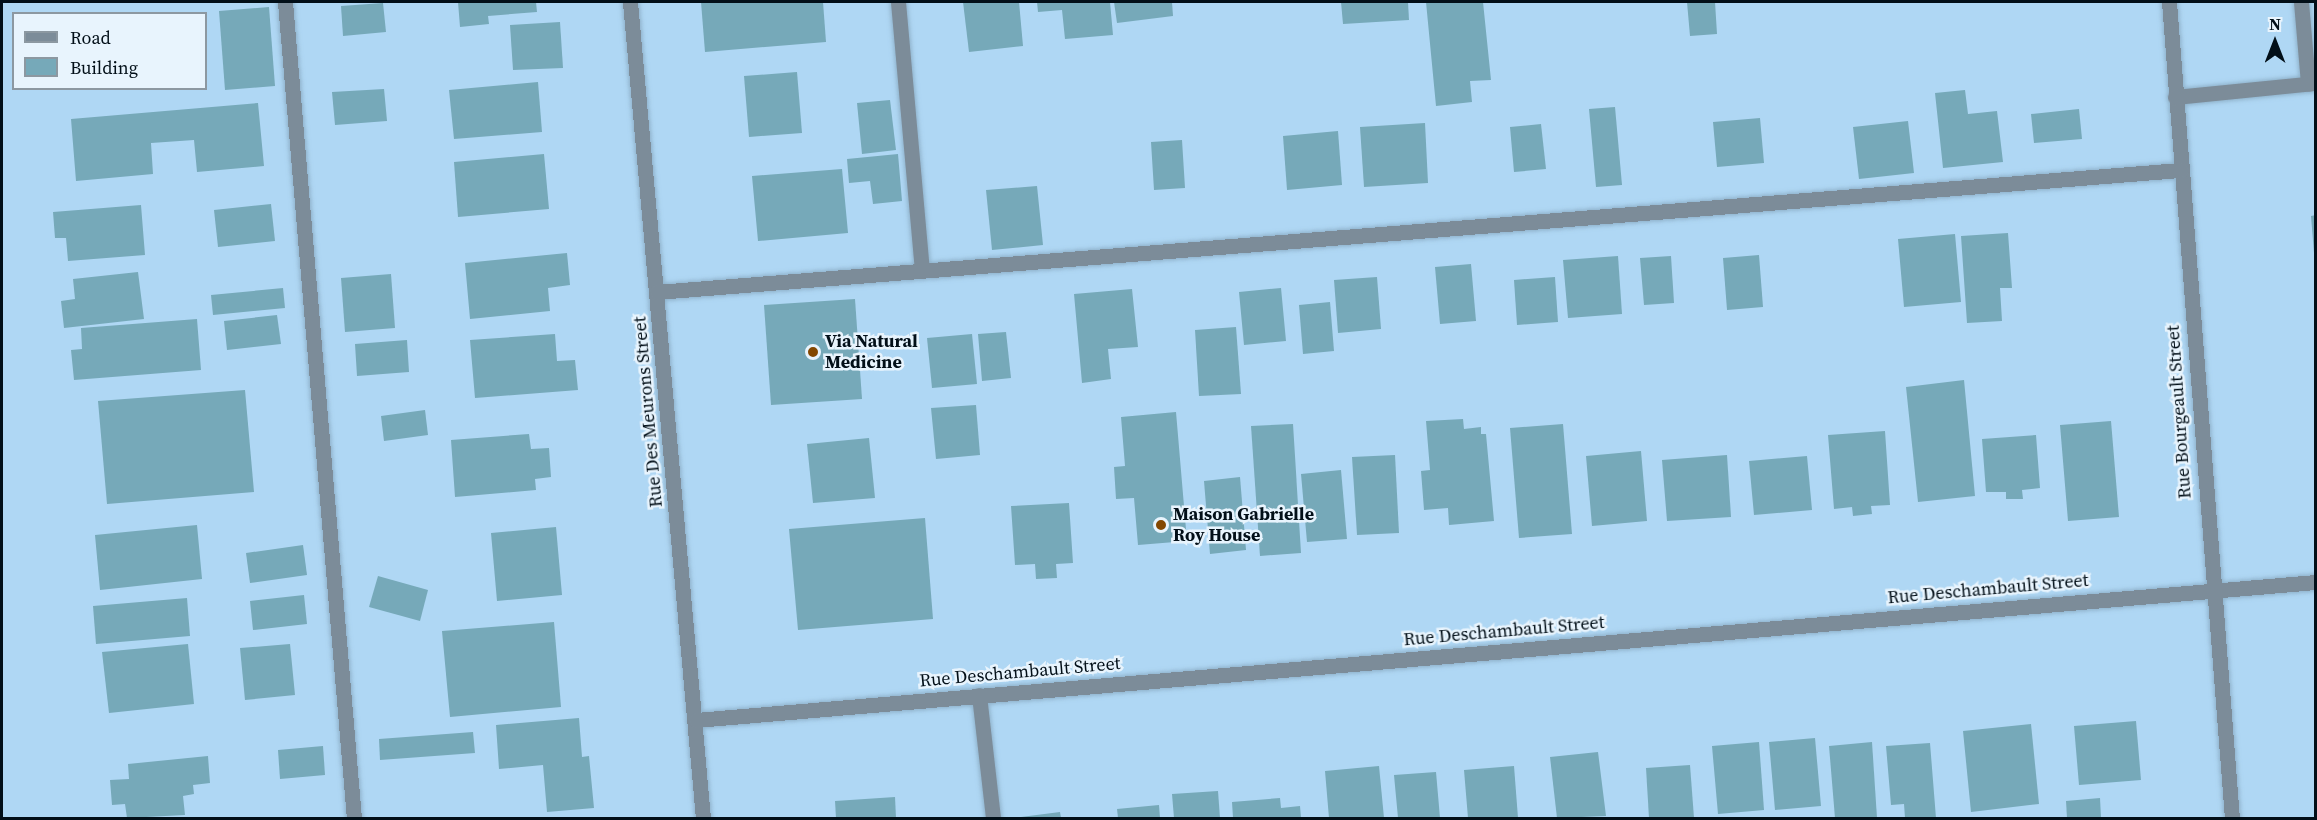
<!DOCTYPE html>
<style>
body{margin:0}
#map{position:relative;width:2317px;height:820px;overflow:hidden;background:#afd7f4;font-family:"Source Serif 4",serif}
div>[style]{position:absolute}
.building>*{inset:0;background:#76a9b9}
.roads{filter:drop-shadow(0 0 2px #90b3cc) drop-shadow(0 0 2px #90b3cc)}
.minor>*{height:15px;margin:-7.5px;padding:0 7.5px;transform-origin:7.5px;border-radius:7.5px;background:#7c8c99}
.dots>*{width:16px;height:16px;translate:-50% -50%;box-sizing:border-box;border:3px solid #e8f4fd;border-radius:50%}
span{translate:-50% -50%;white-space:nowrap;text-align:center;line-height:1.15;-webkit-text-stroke:5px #e8f4fd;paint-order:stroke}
.poi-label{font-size:18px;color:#020f18;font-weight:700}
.left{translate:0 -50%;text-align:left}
.street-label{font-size:18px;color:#020f18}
.frame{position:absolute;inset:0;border:3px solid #020f18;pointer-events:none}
.legend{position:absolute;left:12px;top:12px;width:195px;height:78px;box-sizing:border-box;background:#e8f4fd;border:2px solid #8c98a1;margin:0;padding:8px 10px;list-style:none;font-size:18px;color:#020f18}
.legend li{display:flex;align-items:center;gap:12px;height:30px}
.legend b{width:30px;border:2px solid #8c98a1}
.north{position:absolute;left:2245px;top:12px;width:60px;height:60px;-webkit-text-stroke:4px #e8f4fd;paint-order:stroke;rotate:0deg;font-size:16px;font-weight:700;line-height:24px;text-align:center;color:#020f18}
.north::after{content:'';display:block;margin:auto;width:21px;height:27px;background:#020f18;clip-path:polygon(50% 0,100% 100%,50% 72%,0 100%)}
</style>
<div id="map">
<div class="building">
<div style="clip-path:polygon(458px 2px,536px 2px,537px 12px,488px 16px,489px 24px,460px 27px)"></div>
<div style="clip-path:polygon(701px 2px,823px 2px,826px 42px,705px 52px)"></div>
<div style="clip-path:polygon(963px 2px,1019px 2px,1023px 46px,969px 52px)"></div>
<div style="clip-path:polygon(1037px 2px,1110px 2px,1113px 35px,1065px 39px,1062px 10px,1038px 12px)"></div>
<div style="clip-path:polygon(1114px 2px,1172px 2px,1173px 16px,1117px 23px)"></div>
<div style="clip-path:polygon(1341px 2px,1408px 2px,1409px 20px,1343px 24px)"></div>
<div style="clip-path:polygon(1426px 2px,1483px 2px,1491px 80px,1470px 81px,1472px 102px,1436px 106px)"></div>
<div style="clip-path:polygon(1687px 2px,1715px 2px,1717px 34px,1690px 36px)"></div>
<div style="clip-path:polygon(383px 3px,386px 32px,343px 36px,341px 6px)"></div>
<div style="clip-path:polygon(269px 7px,275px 86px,225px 90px,219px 11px)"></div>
<div style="clip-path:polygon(560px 22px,563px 68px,513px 70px,510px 25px)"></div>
<div style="clip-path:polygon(797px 72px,802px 133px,749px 137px,744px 76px)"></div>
<div style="clip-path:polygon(538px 82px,542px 132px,454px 139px,449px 90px)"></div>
<div style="clip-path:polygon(384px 89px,387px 121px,335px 125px,332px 92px)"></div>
<div style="clip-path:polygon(1965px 90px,1968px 114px,1997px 111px,2003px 162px,1943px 168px,1935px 93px)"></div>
<div style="clip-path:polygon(890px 100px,896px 150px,862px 154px,857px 103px)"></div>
<div style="clip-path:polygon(258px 103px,264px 166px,197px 172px,194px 140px,151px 143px,153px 174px,76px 181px,71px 119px)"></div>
<div style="clip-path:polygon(1615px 107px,1622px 185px,1596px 187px,1589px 109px)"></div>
<div style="clip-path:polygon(2079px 109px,2082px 139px,2034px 143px,2031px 114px)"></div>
<div style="clip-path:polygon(1760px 118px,1764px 163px,1717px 167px,1713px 122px)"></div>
<div style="clip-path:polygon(1908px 121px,1914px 173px,1859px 179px,1853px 127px)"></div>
<div style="clip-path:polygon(1425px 123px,1428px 183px,1364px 187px,1360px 127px)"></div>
<div style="clip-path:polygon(1541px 124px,1546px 169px,1514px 172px,1510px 127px)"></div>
<div style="clip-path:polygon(1338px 131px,1342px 185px,1287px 190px,1283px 136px)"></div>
<div style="clip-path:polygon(1182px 140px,1185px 188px,1154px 190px,1151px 142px)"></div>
<div style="clip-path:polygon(544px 154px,549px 209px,458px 217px,454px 162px)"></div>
<div style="clip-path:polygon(898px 154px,902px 201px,873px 204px,870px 181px,849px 183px,847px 159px)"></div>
<div style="clip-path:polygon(842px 169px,848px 233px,758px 241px,752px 176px)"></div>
<div style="clip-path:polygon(1037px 186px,1043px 245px,992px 250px,986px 190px)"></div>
<div style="clip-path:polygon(271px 204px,275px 241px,218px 247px,214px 210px)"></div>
<div style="clip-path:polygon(141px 205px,145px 255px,68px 261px,66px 238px,55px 238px,53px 212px)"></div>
<div style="clip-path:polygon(2316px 215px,2316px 253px,2314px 253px,2311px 216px)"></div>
<div style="clip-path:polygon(2008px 233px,2012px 288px,2000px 288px,2002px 321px,1967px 323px,1961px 236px)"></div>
<div style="clip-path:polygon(1955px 234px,1961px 302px,1904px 307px,1898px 239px)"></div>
<div style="clip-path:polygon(567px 253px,570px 285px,548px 288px,550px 311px,470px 319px,465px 263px)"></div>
<div style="clip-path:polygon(1759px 255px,1763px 307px,1727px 310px,1723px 258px)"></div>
<div style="clip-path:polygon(1618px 256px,1622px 314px,1568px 318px,1563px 260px)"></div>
<div style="clip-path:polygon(1671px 256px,1674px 303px,1644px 305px,1640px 258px)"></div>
<div style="clip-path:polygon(1471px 264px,1476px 321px,1440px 324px,1435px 267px)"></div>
<div style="clip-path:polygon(138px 272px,144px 319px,64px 328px,61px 301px,75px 299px,73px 279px)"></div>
<div style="clip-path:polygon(391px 274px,395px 328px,345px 332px,341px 278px)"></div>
<div style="clip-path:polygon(1377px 277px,1381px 329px,1338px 333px,1334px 280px)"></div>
<div style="clip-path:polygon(1555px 277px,1558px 322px,1517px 325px,1514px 280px)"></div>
<div style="clip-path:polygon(283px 288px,285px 308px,213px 315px,211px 295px)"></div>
<div style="clip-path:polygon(1281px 288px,1286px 341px,1244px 345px,1239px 292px)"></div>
<div style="clip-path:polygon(1132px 289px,1138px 347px,1108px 349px,1111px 379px,1082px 383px,1074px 294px)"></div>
<div style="clip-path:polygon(855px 299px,862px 399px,771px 405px,764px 305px)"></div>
<div style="clip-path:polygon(1330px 302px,1334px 351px,1303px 354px,1299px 305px)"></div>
<div style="clip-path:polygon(277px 315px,281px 344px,227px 350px,224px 321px)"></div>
<div style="clip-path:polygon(197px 319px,201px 370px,74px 380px,71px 350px,82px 349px,81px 328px)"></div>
<div style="clip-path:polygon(1236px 327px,1241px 394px,1199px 396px,1195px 330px)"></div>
<div style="clip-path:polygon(1006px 332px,1011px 378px,982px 381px,978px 334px)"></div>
<div style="clip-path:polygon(555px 334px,557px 361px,575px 360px,578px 390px,475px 398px,470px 340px)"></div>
<div style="clip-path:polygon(972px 334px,977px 384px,932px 388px,927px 338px)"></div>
<div style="clip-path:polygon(407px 340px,409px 372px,357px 376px,355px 344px)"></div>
<div style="clip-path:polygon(1964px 380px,1975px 496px,1918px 502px,1906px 387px)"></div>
<div style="clip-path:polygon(245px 390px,254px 492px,107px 504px,98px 401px)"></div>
<div style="clip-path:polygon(976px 405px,980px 455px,936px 459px,931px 408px)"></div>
<div style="clip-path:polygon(425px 410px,428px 435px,384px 441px,381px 416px)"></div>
<div style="clip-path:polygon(1176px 412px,1187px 541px,1138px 545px,1134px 498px,1116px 499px,1114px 467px,1125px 466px,1121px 417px)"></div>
<div style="clip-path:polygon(1463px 419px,1464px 429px,1481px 427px,1481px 434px,1486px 434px,1494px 521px,1449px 525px,1448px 508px,1424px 510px,1421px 471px,1430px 470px,1426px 421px)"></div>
<div style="clip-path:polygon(2111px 421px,2119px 517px,2068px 521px,2060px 425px)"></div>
<div style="clip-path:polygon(1293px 424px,1301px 553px,1260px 556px,1251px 426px)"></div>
<div style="clip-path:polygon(1563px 424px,1572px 534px,1519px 538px,1510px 428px)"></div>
<div style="clip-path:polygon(1885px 431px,1890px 505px,1871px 506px,1872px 514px,1853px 516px,1852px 507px,1834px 509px,1828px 435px)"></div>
<div style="clip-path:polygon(529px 434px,531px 449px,549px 448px,551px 477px,535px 479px,536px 490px,455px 497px,451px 440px)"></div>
<div style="clip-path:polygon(2036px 435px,2040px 488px,2022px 490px,2023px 499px,2006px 499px,2006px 492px,1986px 492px,1982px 439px)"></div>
<div style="clip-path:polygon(869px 438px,875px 498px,813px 503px,807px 444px)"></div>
<div style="clip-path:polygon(1641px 451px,1647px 521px,1592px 526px,1586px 456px)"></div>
<div style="clip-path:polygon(1395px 455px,1399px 533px,1357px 535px,1352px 457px)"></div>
<div style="clip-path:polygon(1727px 455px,1731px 517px,1667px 521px,1662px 460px)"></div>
<div style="clip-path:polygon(1807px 456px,1812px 510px,1754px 515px,1749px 461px)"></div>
<div style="clip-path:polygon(1341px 470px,1347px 539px,1307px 542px,1301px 474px)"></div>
<div style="clip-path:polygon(1240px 477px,1246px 550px,1210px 554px,1204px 481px)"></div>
<div style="clip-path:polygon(1069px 503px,1073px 563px,1056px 564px,1057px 578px,1036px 579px,1035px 564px,1015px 565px,1011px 506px)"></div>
<div style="clip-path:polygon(925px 518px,933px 619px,798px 630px,789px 529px)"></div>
<div style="clip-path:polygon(197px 525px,202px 579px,100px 590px,95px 535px)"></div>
<div style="clip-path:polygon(556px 527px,562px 595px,497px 601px,491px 533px)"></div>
<div style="clip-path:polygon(303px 545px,307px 575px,250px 583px,246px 553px)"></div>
<div style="clip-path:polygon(378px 576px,428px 590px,420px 621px,369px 607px)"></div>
<div style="clip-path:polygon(304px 595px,307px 624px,253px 630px,250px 601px)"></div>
<div style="clip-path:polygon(187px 598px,190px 636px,96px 644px,93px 606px)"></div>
<div style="clip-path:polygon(554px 622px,561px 707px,450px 717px,442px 631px)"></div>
<div style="clip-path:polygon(188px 644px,194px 704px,109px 713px,102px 652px)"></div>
<div style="clip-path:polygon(290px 644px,295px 695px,245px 700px,240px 648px)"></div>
<div style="clip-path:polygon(579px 718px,582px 757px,589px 756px,594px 808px,547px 812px,543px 765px,499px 769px,496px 725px)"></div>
<div style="clip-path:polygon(2136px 721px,2141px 780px,2079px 785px,2074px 726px)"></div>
<div style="clip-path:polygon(2031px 724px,2039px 804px,1971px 812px,1963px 731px)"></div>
<div style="clip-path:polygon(473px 732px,475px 753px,380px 760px,379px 739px)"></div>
<div style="clip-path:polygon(1815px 738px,1821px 806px,1775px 810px,1769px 742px)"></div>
<div style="clip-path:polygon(1759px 742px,1764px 810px,1718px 814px,1712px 746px)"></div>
<div style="clip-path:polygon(1872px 742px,1877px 818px,1835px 818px,1829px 746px)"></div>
<div style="clip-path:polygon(1930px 743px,1936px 818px,1905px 818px,1904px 804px,1891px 805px,1886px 746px)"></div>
<div style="clip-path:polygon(323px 746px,325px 775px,280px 779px,278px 750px)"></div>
<div style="clip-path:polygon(1598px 752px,1606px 816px,1557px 818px,1550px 757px)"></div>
<div style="clip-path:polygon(208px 756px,210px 783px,193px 785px,194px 794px,183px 796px,185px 815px,127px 818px,125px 804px,112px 805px,110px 780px,129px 779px,128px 764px)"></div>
<div style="clip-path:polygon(1690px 765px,1694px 818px,1649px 818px,1646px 768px)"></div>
<div style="clip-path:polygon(1379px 766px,1384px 818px,1329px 818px,1325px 771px)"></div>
<div style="clip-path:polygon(1514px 766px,1518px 818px,1468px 818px,1464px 770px)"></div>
<div style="clip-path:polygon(1436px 772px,1440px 818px,1398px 818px,1394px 775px)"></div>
<div style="clip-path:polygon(1218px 791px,1220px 818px,1174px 818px,1172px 794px)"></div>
<div style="clip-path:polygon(895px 797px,896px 818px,836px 818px,835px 801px)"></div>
<div style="clip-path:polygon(1280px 798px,1281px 808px,1300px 806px,1301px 818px,1233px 818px,1232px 802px)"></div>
<div style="clip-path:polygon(2100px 798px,2101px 818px,2067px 818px,2066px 801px)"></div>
<div style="clip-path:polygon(1159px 805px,1160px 818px,1118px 818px,1117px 809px)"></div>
<div style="clip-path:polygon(1060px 812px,1061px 818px,1021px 818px,1021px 817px)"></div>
</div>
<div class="roads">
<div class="minor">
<div style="left:285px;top:2px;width:819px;rotate:85.17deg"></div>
<div style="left:630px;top:2px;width:819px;rotate:84.89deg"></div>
<div style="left:898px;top:2px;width:269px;rotate:84.9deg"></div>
<div style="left:2169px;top:2px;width:818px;rotate:85.59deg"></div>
<div style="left:2301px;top:2px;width:82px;rotate:85.1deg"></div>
<div style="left:2175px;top:97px;width:142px;rotate:-5.7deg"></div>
<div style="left:657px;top:292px;width:1529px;rotate:-4.58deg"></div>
<div style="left:979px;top:695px;width:124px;rotate:83.5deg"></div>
<div style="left:696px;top:720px;width:1626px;rotate:-4.87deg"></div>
</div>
</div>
<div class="dots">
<div style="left:813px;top:352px;background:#834700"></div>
<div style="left:1161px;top:525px;background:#834700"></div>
</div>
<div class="poi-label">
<span class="left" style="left:825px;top:352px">Via Natural<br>Medicine</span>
<span class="left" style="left:1173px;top:525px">Maison Gabrielle<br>Roy House</span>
</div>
<div class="street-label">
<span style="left:648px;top:412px;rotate:-95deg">Rue Des Meurons Street</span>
<span style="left:2179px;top:412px;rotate:-94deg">Rue Bourgeault Street</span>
<span style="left:1988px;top:589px;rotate:-5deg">Rue Deschambault Street</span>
<span style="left:1504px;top:631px;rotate:-5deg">Rue Deschambault Street</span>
<span style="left:1020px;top:672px;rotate:-5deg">Rue Deschambault Street</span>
</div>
<div class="frame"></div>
<ul class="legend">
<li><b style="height:8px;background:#7c8c99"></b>Road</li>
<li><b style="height:16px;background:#76a9b9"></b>Building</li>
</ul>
<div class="north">N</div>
</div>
